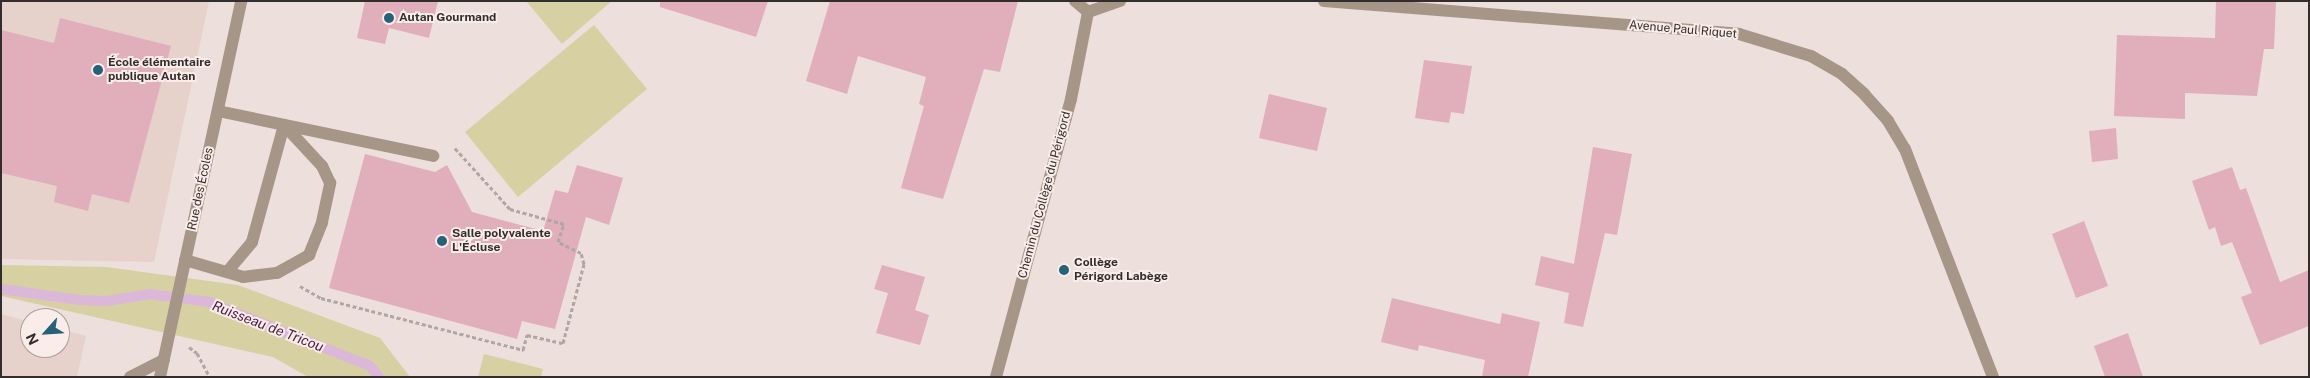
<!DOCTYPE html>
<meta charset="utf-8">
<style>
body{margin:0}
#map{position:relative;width:2310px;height:378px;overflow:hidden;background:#eddfdb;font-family:"Public Sans",sans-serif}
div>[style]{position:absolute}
.built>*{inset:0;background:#e6d1cb}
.green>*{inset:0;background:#d6d0a3}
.stream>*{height:10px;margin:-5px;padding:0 5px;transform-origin:5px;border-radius:5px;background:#dbb7d9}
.building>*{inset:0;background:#e1aebc}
.path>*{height:3px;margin-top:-1.5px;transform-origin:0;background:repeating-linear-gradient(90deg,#b1a6a3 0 4px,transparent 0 6.5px)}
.service>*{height:12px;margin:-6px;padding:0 6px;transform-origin:6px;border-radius:6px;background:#a59687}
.minor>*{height:12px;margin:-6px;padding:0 6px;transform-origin:6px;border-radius:6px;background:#a59687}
.dots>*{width:14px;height:14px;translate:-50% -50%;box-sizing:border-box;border:2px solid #faece8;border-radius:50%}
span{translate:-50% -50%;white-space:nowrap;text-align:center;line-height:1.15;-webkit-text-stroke:4px #faece8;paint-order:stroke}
.poi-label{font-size:12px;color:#332e2d;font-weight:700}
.left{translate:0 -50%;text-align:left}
.street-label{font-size:12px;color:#332e2d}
.water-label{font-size:14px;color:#471c47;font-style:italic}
.frame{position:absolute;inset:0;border:2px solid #332e2d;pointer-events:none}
.north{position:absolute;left:20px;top:308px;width:50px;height:50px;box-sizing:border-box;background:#faece8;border:1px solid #aaa09d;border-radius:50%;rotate:244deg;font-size:14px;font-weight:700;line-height:20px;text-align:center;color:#332e2d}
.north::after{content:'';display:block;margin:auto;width:18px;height:22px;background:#256179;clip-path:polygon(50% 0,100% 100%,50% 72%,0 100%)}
</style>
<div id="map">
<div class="built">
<div style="clip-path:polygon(1px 1px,209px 1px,154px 262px,1px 259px)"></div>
<div style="clip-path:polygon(1px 314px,30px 322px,30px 348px,60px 348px,60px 329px,86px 336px,77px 377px,1px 377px)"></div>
</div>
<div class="green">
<div style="clip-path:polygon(526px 1px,612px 1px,562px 44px)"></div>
<div style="clip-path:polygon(594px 25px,647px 89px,518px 197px,465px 132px)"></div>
<div style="clip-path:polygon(1px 265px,106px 267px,238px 285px,380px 338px,410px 377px,308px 377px,273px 357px,1px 296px)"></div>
<div style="clip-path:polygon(484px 354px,543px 369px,541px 377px,478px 377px)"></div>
</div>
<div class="stream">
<div style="left:1px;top:289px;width:79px;rotate:8deg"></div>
<div style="left:79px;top:300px;width:28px;rotate:2deg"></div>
<div style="left:107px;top:301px;width:44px;rotate:-9.2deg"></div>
<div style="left:150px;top:294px;width:60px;rotate:7.7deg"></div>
<div style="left:209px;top:302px;width:173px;rotate:21.7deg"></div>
<div style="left:370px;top:366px;width:14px;rotate:51deg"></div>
</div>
<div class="building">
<div style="clip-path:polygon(365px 1px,438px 1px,429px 38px,389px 28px,385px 44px,357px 38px)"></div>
<div style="clip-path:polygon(660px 1px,768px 1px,756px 37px,660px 7px)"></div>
<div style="clip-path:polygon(830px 1px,1018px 1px,1000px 72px,984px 69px,943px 199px,901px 188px,924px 106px,919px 104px,926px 77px,858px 56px,847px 94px,806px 81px)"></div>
<div style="clip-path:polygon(2216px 1px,2276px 1px,2274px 49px,2264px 49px,2257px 96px,2185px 93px,2185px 119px,2114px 116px,2117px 35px,2215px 38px)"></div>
<div style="clip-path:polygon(60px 18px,171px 46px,129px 203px,92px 194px,88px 211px,54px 202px,57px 186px,1px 173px,1px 30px,54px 43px)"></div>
<div style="clip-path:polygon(1424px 60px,1472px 66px,1464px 114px,1451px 112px,1449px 123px,1415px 118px)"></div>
<div style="clip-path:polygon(1269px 94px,1327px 108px,1317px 151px,1259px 138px)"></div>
<div style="clip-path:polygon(2116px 128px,2118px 159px,2092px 162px,2089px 131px)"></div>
<div style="clip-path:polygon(1593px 147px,1632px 154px,1617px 235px,1605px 233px,1583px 327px,1564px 323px,1569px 293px,1535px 285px,1541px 256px,1574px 264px)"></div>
<div style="clip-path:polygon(365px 154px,435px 172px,447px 165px,472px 212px,543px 231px,555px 190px,568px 193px,577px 165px,623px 178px,609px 225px,586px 217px,555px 329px,522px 321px,517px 339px,329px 288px)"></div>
<div style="clip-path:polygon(2232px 167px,2240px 190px,2246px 188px,2280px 282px,2309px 270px,2309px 326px,2260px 345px,2241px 297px,2252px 293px,2232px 242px,2221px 246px,2215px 227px,2209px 230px,2192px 181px)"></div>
<div style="clip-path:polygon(2084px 221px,2108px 286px,2076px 298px,2052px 234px)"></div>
<div style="clip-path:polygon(882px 265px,925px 277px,915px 310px,929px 315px,920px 345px,876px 333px,888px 293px,874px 289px)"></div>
<div style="clip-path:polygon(1392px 298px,1500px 324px,1502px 313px,1540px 322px,1528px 377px,1482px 377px,1485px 360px,1419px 345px,1418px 351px,1381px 342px)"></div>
<div style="clip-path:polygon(2128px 333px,2143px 377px,2105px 377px,2094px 346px)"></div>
</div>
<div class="path">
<div style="left:300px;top:286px;width:24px;rotate:30deg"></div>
<div style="left:321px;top:298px;width:209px;rotate:14.4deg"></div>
<div style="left:523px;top:350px;width:16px;rotate:-75deg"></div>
<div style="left:527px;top:335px;width:37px;rotate:13deg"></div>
<div style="left:563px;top:343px;width:82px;rotate:-75.1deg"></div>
<div style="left:584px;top:264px;width:11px;rotate:-105deg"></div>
<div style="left:581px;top:253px;width:25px;rotate:-154deg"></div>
<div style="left:558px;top:242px;width:19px;rotate:-72deg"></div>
<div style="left:564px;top:224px;width:56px;rotate:-164.5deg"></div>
<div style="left:510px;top:209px;width:84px;rotate:-132.1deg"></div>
<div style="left:189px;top:347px;width:10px;rotate:37deg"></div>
<div style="left:197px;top:353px;width:27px;rotate:62deg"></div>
</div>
<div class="service">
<div style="left:218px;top:111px;width:220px;rotate:11.8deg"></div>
<div style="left:185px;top:260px;width:60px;rotate:16.3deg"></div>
<div style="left:243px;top:277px;width:34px;rotate:-7deg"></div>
<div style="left:277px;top:273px;width:37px;rotate:-29deg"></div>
<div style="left:309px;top:255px;width:35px;rotate:-68deg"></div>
<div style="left:322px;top:222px;width:40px;rotate:-78deg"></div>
<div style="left:330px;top:183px;width:19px;rotate:-115deg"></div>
<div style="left:322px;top:166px;width:56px;rotate:-132.8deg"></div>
<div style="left:227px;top:272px;width:39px;rotate:-50deg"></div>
<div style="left:252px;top:242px;width:121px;rotate:-74.7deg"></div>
<div style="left:130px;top:377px;width:38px;rotate:-27deg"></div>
</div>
<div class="minor">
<div style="left:1075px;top:1px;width:17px;rotate:40deg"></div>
<div style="left:1324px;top:1px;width:416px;rotate:4.5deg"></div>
<div style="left:1739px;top:34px;width:75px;rotate:17deg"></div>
<div style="left:1811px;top:56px;width:36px;rotate:30deg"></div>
<div style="left:1842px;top:74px;width:30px;rotate:42deg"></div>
<div style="left:1864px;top:94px;width:36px;rotate:48deg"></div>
<div style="left:1888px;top:121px;width:33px;rotate:59deg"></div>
<div style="left:1905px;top:149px;width:244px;rotate:68.9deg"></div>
<div style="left:1088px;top:12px;width:34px;rotate:-19deg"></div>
<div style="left:160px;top:377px;width:385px;rotate:-77.8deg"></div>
<div style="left:996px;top:377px;width:288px;rotate:-74.9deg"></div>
<div style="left:1071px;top:99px;width:89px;rotate:-78.9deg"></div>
</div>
<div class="dots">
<div style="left:389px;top:18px;background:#256179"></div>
<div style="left:98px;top:70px;background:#256179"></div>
<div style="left:442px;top:241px;background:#256179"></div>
<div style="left:1064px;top:270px;background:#256179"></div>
</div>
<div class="poi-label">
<span class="left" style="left:399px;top:18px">Autan Gourmand</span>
<span class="left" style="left:108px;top:70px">École élémentaire<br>publique Autan</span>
<span class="left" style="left:452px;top:241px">Salle polyvalente<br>L'Écluse</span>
<span class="left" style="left:1074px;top:270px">Collège<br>Périgord Labège</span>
</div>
<div class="street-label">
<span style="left:1683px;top:30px;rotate:5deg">Avenue Paul Riquet</span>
<span style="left:201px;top:189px;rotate:-78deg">Rue des Écoles</span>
<span style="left:1045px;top:195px;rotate:-75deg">Chemin du Collège du Périgord</span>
</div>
<div class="water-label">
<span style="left:268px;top:326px;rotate:21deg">Ruisseau de Tricou</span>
</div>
<div class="frame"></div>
<div class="north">N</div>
</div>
